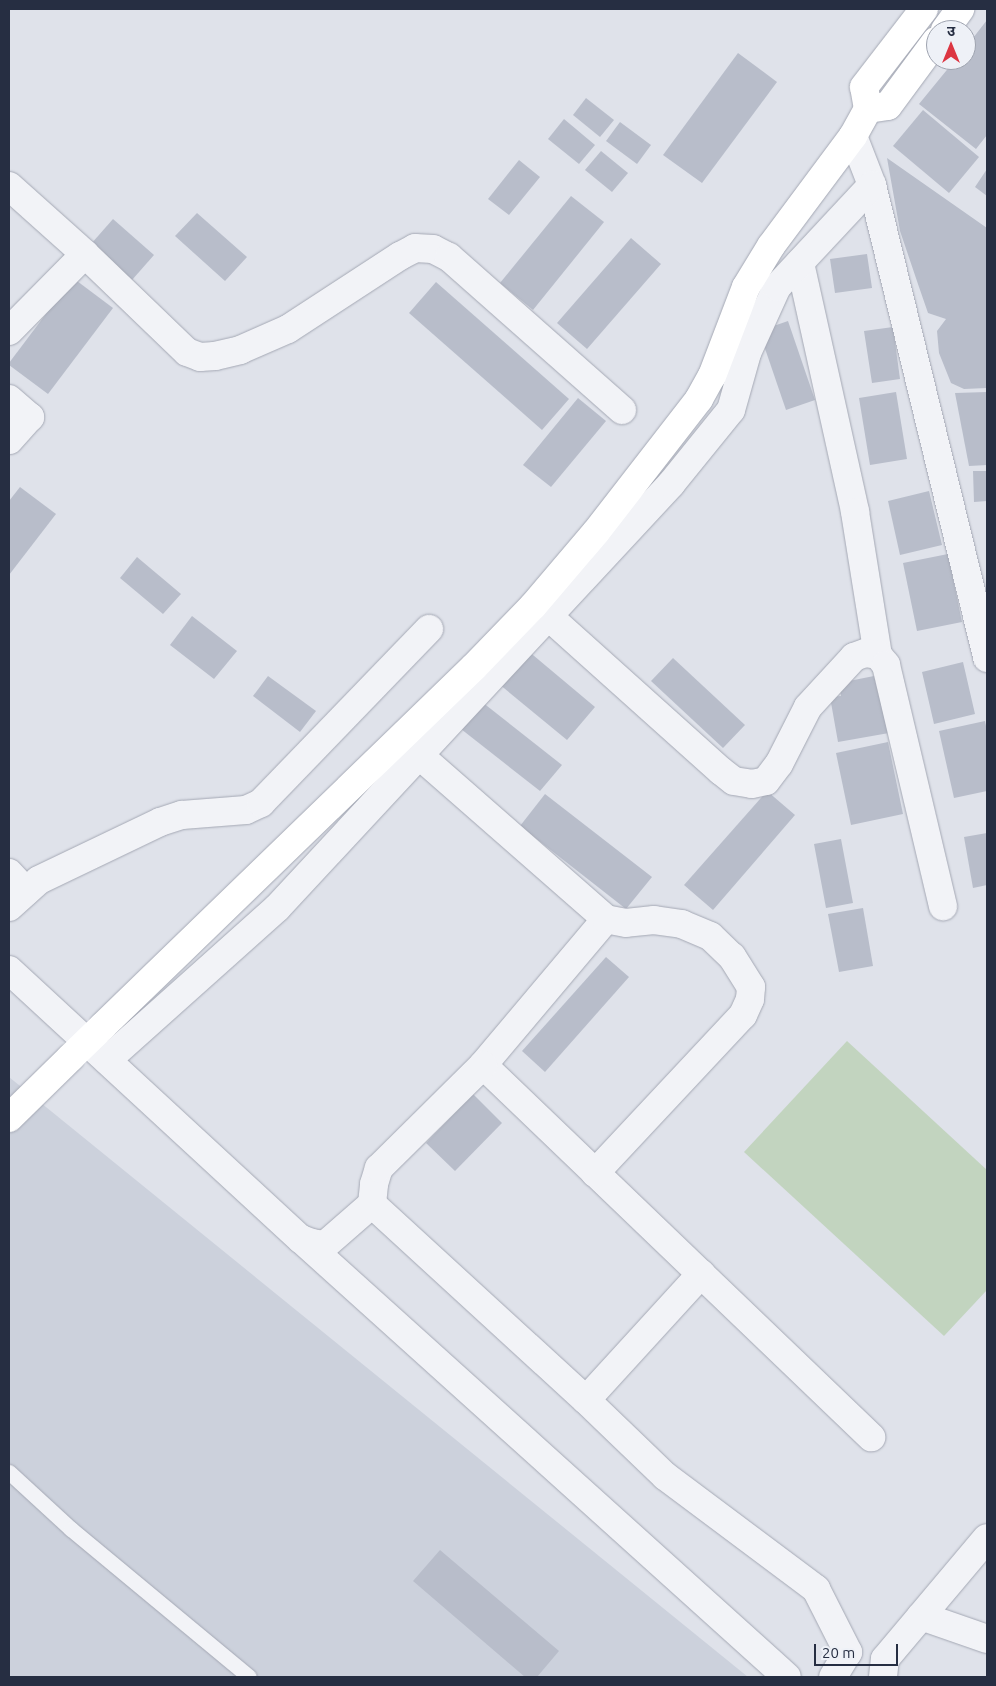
<!DOCTYPE html>
<meta charset="utf-8">
<style>
body{margin:0}
#map{position:relative;width:996px;height:1686px;overflow:hidden;background:#dfe2ea;font-family:Ubuntu,"Noto Sans Devanagari",sans-serif}
div>[style]{position:absolute}
.built>*{inset:0;background:#ccd1dc}
.green>*{inset:0;background:#c2d4bf}
.building>*{inset:0;background:#b8bdca}
.roads{filter:drop-shadow(0 0 1px #a4a8b4) drop-shadow(0 0 1px #a4a8b4)}
.lane>*{height:15px;margin:-7.5px;padding:0 7.5px;transform-origin:7.5px;border-radius:7.5px;background:#f2f3f7}
.street>*{height:28px;margin:-14px;padding:0 14px;transform-origin:14px;border-radius:14px;background:#f2f3f7}
.secondary>*{height:28px;margin:-14px;padding:0 14px;transform-origin:14px;border-radius:14px;background:#fff}
.secondary-bridge>*{height:28px;margin:-14px;padding:0 14px;transform-origin:14px;border-radius:14px;background:#fff}
span{translate:-50% -50%;white-space:nowrap;text-align:center;line-height:1.15;-webkit-text-stroke:5px #eef1f7;paint-order:stroke}
.frame{position:absolute;inset:0;border:10px solid #262e42;pointer-events:none}
.north{position:absolute;left:926px;top:20px;width:50px;height:50px;box-sizing:border-box;background:#eef1f7;border:1px solid #9ea3af;border-radius:50%;rotate:0deg;font-size:14px;font-weight:700;line-height:20px;text-align:center;color:#262e42}
.north::after{content:'';display:block;margin:auto;width:18px;height:22px;background:#dc3642;clip-path:polygon(50% 0,100% 100%,50% 72%,0 100%)}
.scale{position:absolute;left:814px;top:1644px;width:84px;height:22px;box-sizing:border-box;border:2px solid #262e42;border-top:0;padding-left:6px;font-size:15px;line-height:18px;white-space:nowrap;color:#262e42;-webkit-text-stroke:4px #eef1f7;paint-order:stroke}
</style>
<div id="map">
<div class="built">
<div style="clip-path:polygon(9px 1077px,748px 1677px,9px 1677px)"></div>
</div>
<div class="green">
<div style="clip-path:polygon(847px 1041px,987px 1170px,987px 1290px,944px 1336px,744px 1152px)"></div>
</div>
<div class="building">
<div style="clip-path:polygon(987px 20px,987px 135px,976px 149px,919px 104px,955px 60px,966px 60px,966px 47px)"></div>
<div style="clip-path:polygon(738px 53px,777px 82px,702px 183px,663px 155px)"></div>
<div style="clip-path:polygon(586px 98px,614px 120px,600px 137px,573px 115px)"></div>
<div style="clip-path:polygon(923px 110px,979px 157px,949px 193px,893px 146px)"></div>
<div style="clip-path:polygon(564px 119px,595px 145px,579px 164px,548px 139px)"></div>
<div style="clip-path:polygon(620px 122px,651px 145px,637px 164px,606px 141px)"></div>
<div style="clip-path:polygon(601px 151px,628px 173px,612px 192px,585px 170px)"></div>
<div style="clip-path:polygon(887px 158px,987px 228px,987px 388px,964px 389px,951px 383px,939px 353px,937px 331px,946px 319px,928px 313px,919px 287px,900px 231px)"></div>
<div style="clip-path:polygon(519px 160px,540px 177px,509px 215px,488px 199px)"></div>
<div style="clip-path:polygon(987px 169px,987px 196px,975px 187px)"></div>
<div style="clip-path:polygon(571px 196px,604px 222px,533px 310px,500px 283px)"></div>
<div style="clip-path:polygon(197px 213px,247px 257px,225px 281px,175px 236px)"></div>
<div style="clip-path:polygon(113px 219px,154px 255px,132px 280px,91px 244px)"></div>
<div style="clip-path:polygon(631px 238px,661px 264px,587px 349px,557px 323px)"></div>
<div style="clip-path:polygon(867px 254px,872px 288px,835px 293px,830px 259px)"></div>
<div style="clip-path:polygon(73px 278px,113px 308px,48px 394px,9px 365px,9px 363px)"></div>
<div style="clip-path:polygon(436px 282px,569px 399px,542px 430px,409px 313px)"></div>
<div style="clip-path:polygon(788px 321px,815px 400px,786px 410px,759px 331px)"></div>
<div style="clip-path:polygon(893px 327px,900px 379px,872px 383px,864px 331px)"></div>
<div style="clip-path:polygon(896px 392px,907px 459px,870px 465px,859px 398px)"></div>
<div style="clip-path:polygon(987px 392px,987px 465px,969px 466px,955px 393px)"></div>
<div style="clip-path:polygon(578px 398px,606px 421px,551px 487px,523px 465px)"></div>
<div style="clip-path:polygon(973px 471px,987px 471px,987px 501px,974px 502px)"></div>
<div style="clip-path:polygon(20px 487px,56px 514px,9px 575px,9px 501px)"></div>
<div style="clip-path:polygon(929px 491px,942px 545px,900px 555px,888px 501px)"></div>
<div style="clip-path:polygon(948px 554px,962px 622px,917px 631px,903px 563px)"></div>
<div style="clip-path:polygon(137px 557px,181px 594px,163px 614px,120px 578px)"></div>
<div style="clip-path:polygon(192px 616px,237px 651px,214px 679px,170px 645px)"></div>
<div style="clip-path:polygon(527px 650px,595px 707px,567px 740px,499px 684px)"></div>
<div style="clip-path:polygon(673px 658px,745px 725px,723px 748px,651px 681px)"></div>
<div style="clip-path:polygon(963px 662px,975px 714px,934px 724px,922px 672px)"></div>
<div style="clip-path:polygon(879px 675px,889px 733px,838px 742px,830px 697px,841px 696px,839px 683px)"></div>
<div style="clip-path:polygon(268px 676px,316px 711px,300px 732px,253px 696px)"></div>
<div style="clip-path:polygon(468px 691px,562px 765px,540px 791px,447px 718px)"></div>
<div style="clip-path:polygon(985px 721px,987px 731px,987px 791px,954px 798px,939px 731px)"></div>
<div style="clip-path:polygon(888px 742px,903px 814px,851px 825px,836px 753px)"></div>
<div style="clip-path:polygon(767px 791px,795px 815px,713px 910px,684px 885px)"></div>
<div style="clip-path:polygon(545px 794px,652px 877px,626px 909px,520px 826px)"></div>
<div style="clip-path:polygon(987px 833px,987px 885px,973px 888px,964px 837px)"></div>
<div style="clip-path:polygon(841px 839px,853px 903px,826px 908px,814px 844px)"></div>
<div style="clip-path:polygon(863px 908px,873px 966px,839px 972px,828px 914px)"></div>
<div style="clip-path:polygon(606px 957px,629px 977px,545px 1072px,522px 1051px)"></div>
<div style="clip-path:polygon(473px 1094px,502px 1123px,455px 1171px,426px 1143px)"></div>
<div style="clip-path:polygon(440px 1550px,559px 1651px,537px 1677px,525px 1677px,413px 1581px)"></div>
</div>
<div class="roads">
<div class="lane">
<div style="left:9px;top:1472px;width:84px;rotate:42.6deg"></div>
<div style="left:71px;top:1529px;width:231px;rotate:39.7deg"></div>
</div>
<div class="street">
<div style="left:853px;top:136px;width:53px;rotate:68.8deg"></div>
<div style="left:872px;top:185px;width:487px;rotate:76.3deg"></div>
<div style="left:9px;top:186px;width:102px;rotate:41.8deg"></div>
<div style="left:85px;top:254px;width:108px;rotate:134.6deg"></div>
<div style="left:85px;top:254px;width:141px;rotate:43.9deg"></div>
<div style="left:187px;top:352px;width:14px;rotate:21deg"></div>
<div style="left:200px;top:357px;width:15px;rotate:-4deg"></div>
<div style="left:215px;top:356px;width:26px;rotate:-13deg"></div>
<div style="left:240px;top:350px;width:52px;rotate:-23.6deg"></div>
<div style="left:288px;top:329px;width:134px;rotate:-33.1deg"></div>
<div style="left:400px;top:256px;width:17px;rotate:-28deg"></div>
<div style="left:415px;top:248px;width:18px;rotate:3deg"></div>
<div style="left:433px;top:249px;width:18px;rotate:27deg"></div>
<div style="left:449px;top:257px;width:231px;rotate:41.5deg"></div>
<div style="left:800px;top:263px;width:255px;rotate:77.5deg"></div>
<div style="left:855px;top:512px;width:145px;rotate:80.9deg"></div>
<div style="left:9px;top:399px;width:28px;rotate:41deg"></div>
<div style="left:30px;top:417px;width:31px;rotate:132deg"></div>
<div style="left:557px;top:624px;width:220px;rotate:41.9deg"></div>
<div style="left:721px;top:771px;width:16px;rotate:38deg"></div>
<div style="left:734px;top:781px;width:18px;rotate:9deg"></div>
<div style="left:752px;top:784px;width:14px;rotate:-12deg"></div>
<div style="left:766px;top:781px;width:21px;rotate:-53deg"></div>
<div style="left:779px;top:764px;width:64px;rotate:-63deg"></div>
<div style="left:808px;top:707px;width:68px;rotate:-47.4deg"></div>
<div style="left:854px;top:657px;width:12px;rotate:-20deg"></div>
<div style="left:865px;top:653px;width:13px;rotate:9deg"></div>
<div style="left:878px;top:655px;width:13px;rotate:51deg"></div>
<div style="left:886px;top:665px;width:248px;rotate:76.7deg"></div>
<div style="left:420px;top:756px;width:247px;rotate:41.2deg"></div>
<div style="left:606px;top:919px;width:191px;rotate:130.1deg"></div>
<div style="left:483px;top:1065px;width:538px;rotate:43.79deg"></div>
<div style="left:9px;top:873px;width:25px;rotate:47deg"></div>
<div style="left:9px;top:907px;width:40px;rotate:-42deg"></div>
<div style="left:39px;top:880px;width:134px;rotate:-25.6deg"></div>
<div style="left:160px;top:822px;width:23px;rotate:-18deg"></div>
<div style="left:182px;top:815px;width:64px;rotate:-4.5deg"></div>
<div style="left:246px;top:810px;width:17px;rotate:-25deg"></div>
<div style="left:261px;top:803px;width:242px;rotate:-46deg"></div>
<div style="left:9px;top:970px;width:397px;rotate:42.7deg"></div>
<div style="left:301px;top:1239px;width:12px;rotate:20deg"></div>
<div style="left:312px;top:1243px;width:13px;rotate:9deg"></div>
<div style="left:325px;top:1245px;width:62px;rotate:-41.1deg"></div>
<div style="left:372px;top:1204px;width:20px;rotate:-84deg"></div>
<div style="left:374px;top:1184px;width:17px;rotate:-73deg"></div>
<div style="left:379px;top:1168px;width:146px;rotate:-44.7deg"></div>
<div style="left:107px;top:1060px;width:228px;rotate:-41.8deg"></div>
<div style="left:277px;top:908px;width:579px;rotate:-47.1deg"></div>
<div style="left:671px;top:484px;width:95px;rotate:-51deg"></div>
<div style="left:731px;top:410px;width:59px;rotate:-74.3deg"></div>
<div style="left:747px;top:353px;width:72px;rotate:-65.6deg"></div>
<div style="left:777px;top:287px;width:139px;rotate:-47deg"></div>
<div style="left:595px;top:1173px;width:216px;rotate:-46.9deg"></div>
<div style="left:743px;top:1015px;width:17px;rotate:-66deg"></div>
<div style="left:750px;top:999px;width:12px;rotate:-85deg"></div>
<div style="left:751px;top:987px;width:36px;rotate:-122deg"></div>
<div style="left:732px;top:957px;width:30px;rotate:-136deg"></div>
<div style="left:710px;top:936px;width:30px;rotate:-157deg"></div>
<div style="left:682px;top:924px;width:28px;rotate:-172deg"></div>
<div style="left:654px;top:920px;width:28px;rotate:174deg"></div>
<div style="left:626px;top:923px;width:20px;rotate:-169deg"></div>
<div style="left:372px;top:1204px;width:290px;rotate:42.5deg"></div>
<div style="left:586px;top:1400px;width:171px;rotate:-47.6deg"></div>
<div style="left:301px;top:1239px;width:654px;rotate:42.03deg"></div>
<div style="left:586px;top:1400px;width:110px;rotate:43.9deg"></div>
<div style="left:665px;top:1476px;width:189px;rotate:36.8deg"></div>
<div style="left:816px;top:1589px;width:71px;rotate:63.1deg"></div>
<div style="left:848px;top:1652px;width:29px;rotate:121deg"></div>
<div style="left:921px;top:1616px;width:70px;rotate:19.2deg"></div>
<div style="left:883px;top:1677px;width:18px;rotate:-84deg"></div>
<div style="left:885px;top:1659px;width:158px;rotate:-49.9deg"></div>
</div>
<div class="secondary">
<div style="left:945px;top:30px;width:26px;rotate:-54deg"></div>
<div style="left:868px;top:109px;width:20px;rotate:-9deg"></div>
<div style="left:888px;top:106px;width:81px;rotate:-53.6deg"></div>
<div style="left:103px;top:1026px;width:516px;rotate:-44.06deg"></div>
<div style="left:474px;top:667px;width:85px;rotate:-46deg"></div>
<div style="left:533px;top:606px;width:97px;rotate:-49.6deg"></div>
<div style="left:596px;top:532px;width:168px;rotate:-52.2deg"></div>
<div style="left:699px;top:399px;width:26px;rotate:-61deg"></div>
<div style="left:712px;top:376px;width:95px;rotate:-69.1deg"></div>
<div style="left:746px;top:287px;width:48px;rotate:-58.6deg"></div>
<div style="left:771px;top:246px;width:137px;rotate:-53.3deg"></div>
<div style="left:853px;top:136px;width:31px;rotate:-61deg"></div>
<div style="left:868px;top:109px;width:22px;rotate:-100deg"></div>
<div style="left:864px;top:87px;width:98px;rotate:-52.4deg"></div>
<div style="left:9px;top:1118px;width:86px;rotate:-44.5deg"></div>
</div>
</div>
<div class="secondary-bridge">
<div style="left:70px;top:1058px;width:46px;rotate:-44.1deg"></div>
</div>
<div class="frame"></div>
<div class="north">उ</div>
<div class="scale">20 m</div>
</div>
